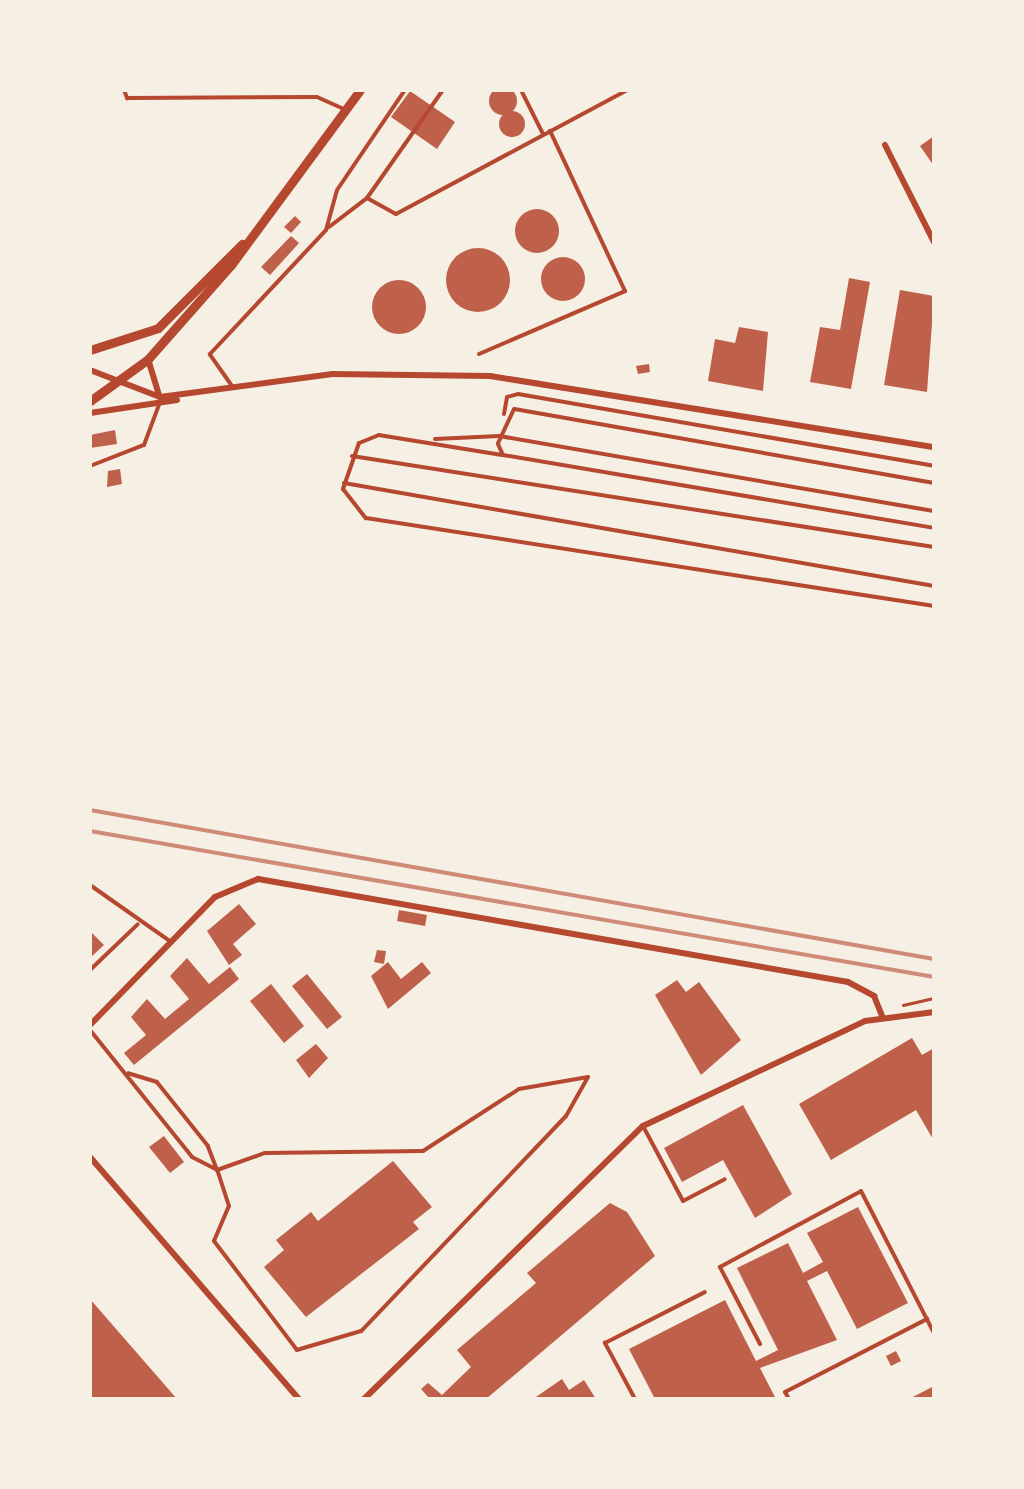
<!DOCTYPE html>
<style>
body{margin:0}
#map{position:relative;width:1024px;height:1489px;overflow:hidden;background:#f6efe4;font-family:Karla,sans-serif}
div>[style]{position:absolute}
.building>*{inset:0;background:#bf614a}
.round{border-radius:50%}
.path>*{height:2.5px;margin:-1.25px;padding:0 1.25px;transform-origin:1.25px;border-radius:1.25px;background:#b5482f}
.service>*{height:4px;margin:-2px;padding:0 2px;transform-origin:2px;border-radius:2px;background:#b5482f}
.minor>*{height:6px;margin:-3px;padding:0 3px;transform-origin:3px;border-radius:3px;background:#b5482f}
.secondary>*{height:9px;margin:-4.5px;padding:0 4.5px;transform-origin:4.5px;border-radius:4.5px;background:#b5482f}
.rail>*{height:4px;margin:-2px;padding:0 2px;transform-origin:2px;border-radius:2px;background:#cf8b77}
span{translate:-50% -50%;white-space:nowrap;text-align:center;line-height:1.15;-webkit-text-stroke:10px #f6efe4;paint-order:stroke}
.frame{position:absolute;inset:0;border:92px solid #f6efe4;pointer-events:none}
</style>
<div id="map">
<div class="building">
<div class="round" style="left:489px;top:87px;width:28px;height:28px"></div>
<div style="clip-path:polygon(410px 91px,455px 122px,437px 149px,391px 117px)"></div>
<div class="round" style="left:499px;top:111px;width:26px;height:26px"></div>
<div style="clip-path:polygon(934px 136px,934px 166px,920px 146px)"></div>
<div class="round" style="left:515px;top:209px;width:44px;height:44px"></div>
<div style="clip-path:polygon(295px 216px,301px 222px,291px 233px,284px 227px)"></div>
<div style="clip-path:polygon(291px 236px,299px 243px,270px 275px,261px 267px)"></div>
<div class="round" style="left:446px;top:248px;width:64px;height:64px"></div>
<div class="round" style="left:541px;top:257px;width:44px;height:44px"></div>
<div style="clip-path:polygon(849px 278px,870px 282px,851px 389px,810px 382px,820px 327px,840px 330px)"></div>
<div class="round" style="left:372px;top:280px;width:54px;height:54px"></div>
<div style="clip-path:polygon(900px 290px,934px 296px,927px 392px,884px 385px)"></div>
<div style="clip-path:polygon(739px 327px,768px 332px,763px 391px,708px 381px,715px 339px,735px 343px)"></div>
<div style="clip-path:polygon(649px 364px,650px 372px,638px 374px,636px 366px)"></div>
<div style="clip-path:polygon(115px 430px,117px 444px,90px 448px,90px 435px)"></div>
<div style="clip-path:polygon(120px 469px,122px 484px,107px 487px,108px 471px)"></div>
<div style="clip-path:polygon(239px 904px,256px 924px,233px 944px,242px 955px,229px 965px,207px 931px)"></div>
<div style="clip-path:polygon(399px 910px,427px 915px,425px 926px,397px 921px)"></div>
<div style="clip-path:polygon(90px 931px,104px 945px,90px 958px)"></div>
<div style="clip-path:polygon(377px 950px,386px 951px,384px 964px,374px 962px)"></div>
<div style="clip-path:polygon(187px 958px,209px 984px,230px 967px,239px 979px,134px 1065px,124px 1053px,146px 1035px,131px 1017px,147px 999px,165px 1019px,189px 999px,170px 976px)"></div>
<div style="clip-path:polygon(388px 962px,401px 979px,422px 962px,431px 973px,388px 1009px,371px 976px)"></div>
<div style="clip-path:polygon(307px 974px,342px 1017px,327px 1029px,292px 986px)"></div>
<div style="clip-path:polygon(677px 980px,686px 992px,699px 982px,741px 1040px,701px 1075px,655px 995px)"></div>
<div style="clip-path:polygon(271px 984px,304px 1026px,284px 1043px,250px 1001px)"></div>
<div style="clip-path:polygon(912px 1038px,922px 1055px,934px 1048px,934px 1141px,916px 1110px,831px 1160px,799px 1104px)"></div>
<div style="clip-path:polygon(316px 1044px,328px 1058px,309px 1078px,296px 1060px)"></div>
<div style="clip-path:polygon(743px 1105px,792px 1194px,755px 1218px,723px 1160px,682px 1182px,664px 1148px)"></div>
<div style="clip-path:polygon(164px 1136px,184px 1162px,170px 1173px,149px 1147px)"></div>
<div style="clip-path:polygon(393px 1161px,432px 1207px,413px 1222px,419px 1229px,306px 1317px,264px 1267px,284px 1250px,276px 1240px,311px 1212px,318px 1221px)"></div>
<div style="clip-path:polygon(610px 1203px,627px 1212px,655px 1256px,486px 1399px,430px 1399px,421px 1389px,428px 1383px,442px 1395px,471px 1367px,457px 1350px,536px 1283px,527px 1273px)"></div>
<div style="clip-path:polygon(858px 1207px,908px 1303px,857px 1329px,827px 1271px,807px 1281px,837px 1340px,760px 1368px,776px 1399px,655px 1399px,629px 1349px,725px 1300px,756px 1361px,778px 1350px,737px 1268px,788px 1243px,803px 1273px,823px 1262px,807px 1233px)"></div>
<div style="clip-path:polygon(90px 1299px,177px 1399px,90px 1399px)"></div>
<div style="clip-path:polygon(896px 1351px,901px 1361px,891px 1366px,886px 1356px)"></div>
<div style="clip-path:polygon(562px 1379px,569px 1390px,584px 1380px,596px 1399px,533px 1399px)"></div>
<div style="clip-path:polygon(934px 1386px,934px 1399px,909px 1399px)"></div>
</div>
<div class="path">
<div style="left:903px;top:1005px;width:32px;rotate:-13deg"></div>
</div>
<div class="service">
<div style="left:124px;top:90px;width:9px;rotate:69deg"></div>
<div style="left:127px;top:98px;width:190px;rotate:-0.3deg"></div>
<div style="left:317px;top:97px;width:27px;rotate:24deg"></div>
<div style="left:521px;top:90px;width:49px;rotate:63.4deg"></div>
<div style="left:367px;top:198px;width:33px;rotate:29deg"></div>
<div style="left:396px;top:214px;width:262px;rotate:-28.2deg"></div>
<div style="left:329px;top:227px;width:48px;rotate:-37.3deg"></div>
<div style="left:367px;top:198px;width:132px;rotate:-54.9deg"></div>
<div style="left:479px;top:354px;width:159px;rotate:-23.3deg"></div>
<div style="left:625px;top:291px;width:177px;rotate:-115.1deg"></div>
<div style="left:232px;top:386px;width:39px;rotate:-125deg"></div>
<div style="left:210px;top:354px;width:170px;rotate:-46.9deg"></div>
<div style="left:326px;top:230px;width:41px;rotate:-74.6deg"></div>
<div style="left:337px;top:190px;width:121px;rotate:-55.8deg"></div>
<div style="left:504px;top:414px;width:17px;rotate:-80deg"></div>
<div style="left:507px;top:397px;width:11px;rotate:-15deg"></div>
<div style="left:518px;top:394px;width:422px;rotate:9.8deg"></div>
<div style="left:435px;top:439px;width:64px;rotate:-2.7deg"></div>
<div style="left:499px;top:436px;width:441px;rotate:9.8deg"></div>
<div style="left:502px;top:455px;width:125px;rotate:-170.8deg"></div>
<div style="left:379px;top:435px;width:22px;rotate:158deg"></div>
<div style="left:359px;top:443px;width:49px;rotate:109.2deg"></div>
<div style="left:343px;top:489px;width:37px;rotate:52deg"></div>
<div style="left:366px;top:518px;width:575px;rotate:8.81deg"></div>
<div style="left:352px;top:456px;width:589px;rotate:8.89deg"></div>
<div style="left:90px;top:466px;width:58px;rotate:-21.3deg"></div>
<div style="left:144px;top:445px;width:46px;rotate:-69.6deg"></div>
<div style="left:344px;top:483px;width:599px;rotate:9.9deg"></div>
<div style="left:934px;top:483px;width:426px;rotate:-170deg"></div>
<div style="left:514px;top:409px;width:38px;rotate:115deg"></div>
<div style="left:498px;top:444px;width:12px;rotate:66deg"></div>
<div style="left:503px;top:455px;width:437px;rotate:9.6deg"></div>
<div style="left:90px;top:885px;width:99px;rotate:35.1deg"></div>
<div style="left:90px;top:970px;width:66px;rotate:-43.8deg"></div>
<div style="left:90px;top:1030px;width:163px;rotate:51.2deg"></div>
<div style="left:192px;top:1157px;width:28px;rotate:27deg"></div>
<div style="left:217px;top:1170px;width:51px;rotate:-19.5deg"></div>
<div style="left:265px;top:1153px;width:158px;rotate:-0.7deg"></div>
<div style="left:423px;top:1151px;width:114px;rotate:-32.9deg"></div>
<div style="left:519px;top:1089px;width:70px;rotate:-9.9deg"></div>
<div style="left:588px;top:1077px;width:45px;rotate:119.4deg"></div>
<div style="left:566px;top:1116px;width:297px;rotate:133.6deg"></div>
<div style="left:361px;top:1331px;width:67px;rotate:163.5deg"></div>
<div style="left:297px;top:1350px;width:137px;rotate:-127.3deg"></div>
<div style="left:214px;top:1241px;width:38px;rotate:-67deg"></div>
<div style="left:229px;top:1206px;width:38px;rotate:-108deg"></div>
<div style="left:217px;top:1170px;width:26px;rotate:-111deg"></div>
<div style="left:208px;top:1146px;width:82px;rotate:-128.6deg"></div>
<div style="left:157px;top:1082px;width:30px;rotate:-163deg"></div>
<div style="left:643px;top:1126px;width:85px;rotate:61.9deg"></div>
<div style="left:683px;top:1201px;width:47px;rotate:-27.6deg"></div>
<div style="left:760px;top:1344px;width:87px;rotate:-117.5deg"></div>
<div style="left:720px;top:1267px;width:160px;rotate:-28.3deg"></div>
<div style="left:861px;top:1191px;width:160px;rotate:62.8deg"></div>
<div style="left:635px;top:1399px;width:64px;rotate:-118.2deg"></div>
<div style="left:605px;top:1343px;width:112px;rotate:-27deg"></div>
<div style="left:789px;top:1399px;width:8px;rotate:-120deg"></div>
<div style="left:785px;top:1392px;width:160px;rotate:-27.2deg"></div>
</div>
<div class="minor">
<div style="left:885px;top:145px;width:109px;rotate:63.2deg"></div>
<div style="left:148px;top:359px;width:39px;rotate:73deg"></div>
<div style="left:90px;top:370px;width:75px;rotate:21.1deg"></div>
<div style="left:160px;top:397px;width:174px;rotate:-7.6deg"></div>
<div style="left:332px;top:374px;width:158px;rotate:0.7deg"></div>
<div style="left:490px;top:376px;width:450px;rotate:9.1deg"></div>
<div style="left:90px;top:413px;width:88px;rotate:-8.5deg"></div>
<div style="left:90px;top:1025px;width:179px;rotate:-45.7deg"></div>
<div style="left:215px;top:897px;width:47px;rotate:-22.7deg"></div>
<div style="left:258px;top:879px;width:599px;rotate:9.9deg"></div>
<div style="left:848px;top:982px;width:30px;rotate:28deg"></div>
<div style="left:874px;top:996px;width:22px;rotate:68deg"></div>
<div style="left:90px;top:1157px;width:320px;rotate:49.2deg"></div>
<div style="left:364px;top:1399px;width:390px;rotate:-44.4deg"></div>
<div style="left:643px;top:1126px;width:246px;rotate:-25.3deg"></div>
<div style="left:865px;top:1021px;width:70px;rotate:-7.4deg"></div>
</div>
<div class="secondary">
<div style="left:90px;top:350px;width:71px;rotate:-17.9deg"></div>
<div style="left:158px;top:328px;width:119px;rotate:-45deg"></div>
<div style="left:90px;top:401px;width:72px;rotate:-35.9deg"></div>
<div style="left:148px;top:359px;width:125px;rotate:-48.6deg"></div>
<div style="left:231px;top:265px;width:217px;rotate:-53.6deg"></div>
</div>
<div class="rail">
<div style="left:90px;top:810px;width:857px;rotate:10.01deg"></div>
<div style="left:90px;top:831px;width:857px;rotate:9.81deg"></div>
</div>
<div class="frame"></div>
</div>
